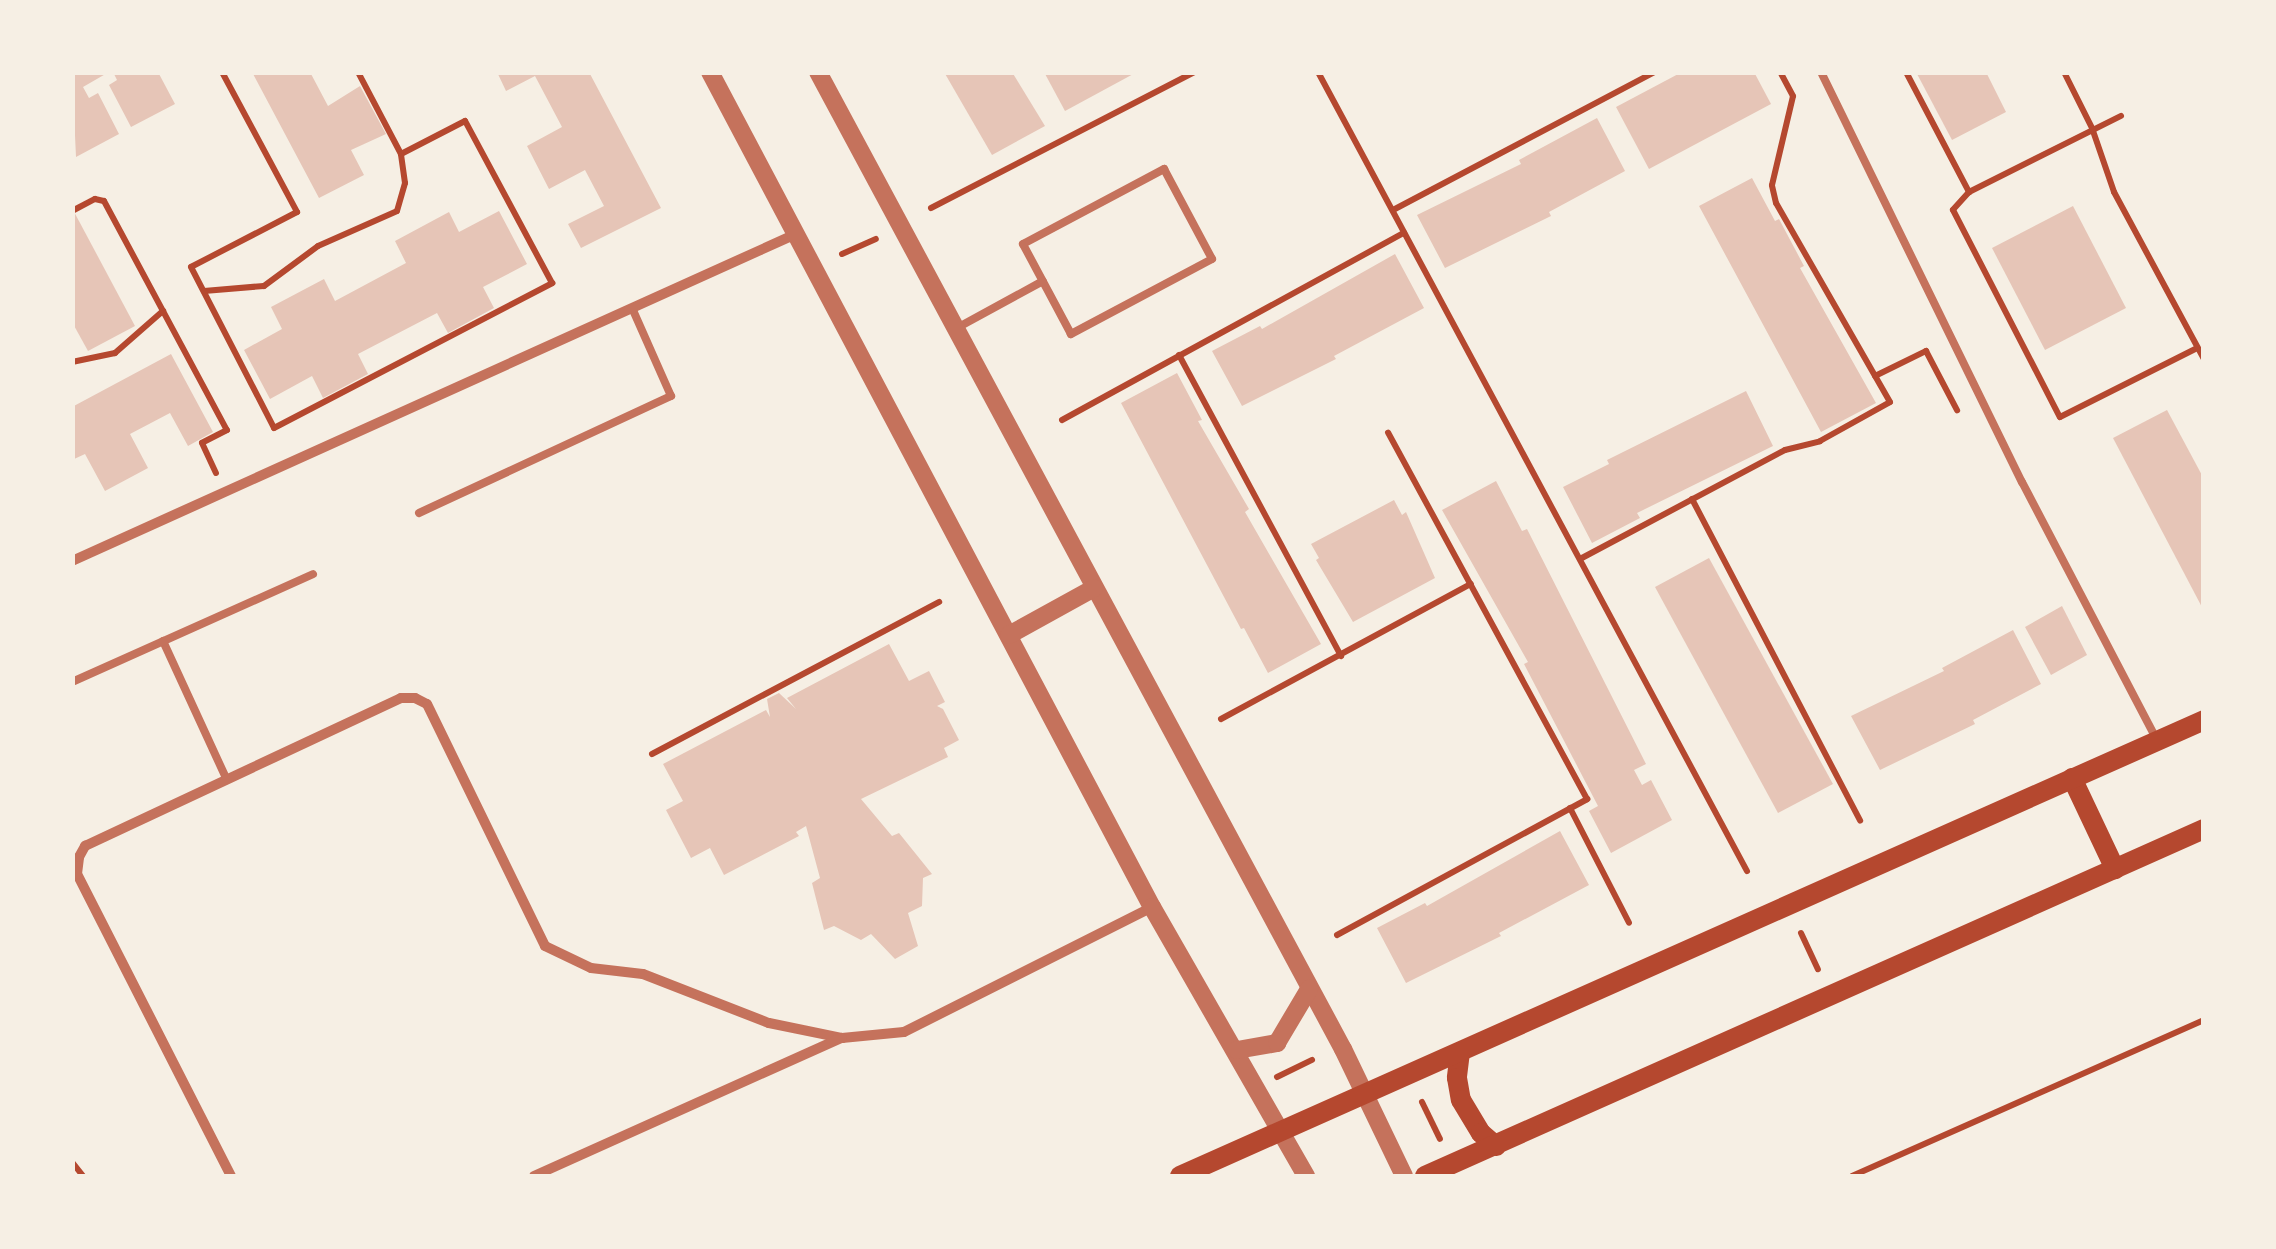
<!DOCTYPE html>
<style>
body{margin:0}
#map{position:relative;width:2276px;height:1249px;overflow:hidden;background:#f6efe4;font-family:Overpass,sans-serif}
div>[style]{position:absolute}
.building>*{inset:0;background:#e6c5b7}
.path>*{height:6px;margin:-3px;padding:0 3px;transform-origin:3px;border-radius:3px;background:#b5482f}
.service>*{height:8px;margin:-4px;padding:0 4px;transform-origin:4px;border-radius:4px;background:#c5725c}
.minor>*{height:10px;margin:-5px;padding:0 5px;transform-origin:5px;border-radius:5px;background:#c5725c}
.tertiary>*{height:18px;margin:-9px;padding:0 9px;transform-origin:9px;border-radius:9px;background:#c5725c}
.secondary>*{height:20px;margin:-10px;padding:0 10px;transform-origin:10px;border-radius:10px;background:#b5482f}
span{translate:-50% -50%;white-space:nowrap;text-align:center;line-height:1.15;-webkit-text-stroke:8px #f6efe4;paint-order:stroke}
.frame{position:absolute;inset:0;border:75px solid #f6efe4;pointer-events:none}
</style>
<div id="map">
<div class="building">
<div style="clip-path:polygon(72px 72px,109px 72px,83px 87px,89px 98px,98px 93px,119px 134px,76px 157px)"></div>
<div style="clip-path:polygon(113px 72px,158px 72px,175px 104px,131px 127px,109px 85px,117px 80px)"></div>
<div style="clip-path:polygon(252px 72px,310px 72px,328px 106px,360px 86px,386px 134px,351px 150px,364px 175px,319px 198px)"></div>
<div style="clip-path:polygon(497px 72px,589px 72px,661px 208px,581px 248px,568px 224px,604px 206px,585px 170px,549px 189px,527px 146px,562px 127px,535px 76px,506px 91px)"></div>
<div style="clip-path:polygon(944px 72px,1012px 72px,1045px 126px,992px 155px)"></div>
<div style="clip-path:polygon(1044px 72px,1137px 72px,1065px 111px)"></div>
<div style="clip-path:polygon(1682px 72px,1754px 72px,1771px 104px,1649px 169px,1616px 107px)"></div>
<div style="clip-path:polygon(1916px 72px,1986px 72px,2006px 112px,1952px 140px)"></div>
<div style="clip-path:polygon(1597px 118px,1625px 171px,1549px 212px,1551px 216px,1445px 268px,1417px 215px,1521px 164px,1519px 160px)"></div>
<div style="clip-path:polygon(1752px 178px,1775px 221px,1779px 219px,1804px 266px,1800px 268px,1876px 403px,1821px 432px,1699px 206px)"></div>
<div style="clip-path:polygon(2073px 206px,2126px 308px,2045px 350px,1992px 248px)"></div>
<div style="clip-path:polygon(72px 208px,135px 326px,88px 351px,72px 322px)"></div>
<div style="clip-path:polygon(499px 211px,527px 264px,483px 287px,494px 308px,448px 333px,437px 313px,358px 354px,368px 374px,323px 398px,312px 376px,270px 399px,244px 350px,282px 329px,271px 307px,324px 279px,335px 301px,406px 263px,395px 241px,449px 212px,459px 232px)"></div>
<div style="clip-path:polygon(1395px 254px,1424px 308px,1334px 356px,1336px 359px,1242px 406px,1212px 351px,1260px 326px,1262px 329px)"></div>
<div style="clip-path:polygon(171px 354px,213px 432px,188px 446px,170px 413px,130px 434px,148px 468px,105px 491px,85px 454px,72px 460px,72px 407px)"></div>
<div style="clip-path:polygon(1177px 373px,1202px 420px,1198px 421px,1249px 509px,1245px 512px,1321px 644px,1268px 673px,1244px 628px,1241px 629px,1121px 403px)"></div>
<div style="clip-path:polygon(1746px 391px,1773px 446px,1637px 513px,1640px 518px,1592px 543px,1563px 487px,1609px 464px,1607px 460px)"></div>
<div style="clip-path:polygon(2167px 410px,2204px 479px,2204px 611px,2113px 438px)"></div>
<div style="clip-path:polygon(1496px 481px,1522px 531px,1527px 529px,1646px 764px,1634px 770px,1642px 785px,1651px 780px,1672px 820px,1611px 853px,1589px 811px,1598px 806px,1524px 664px,1528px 662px,1442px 510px)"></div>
<div style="clip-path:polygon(1394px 500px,1402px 515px,1406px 512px,1435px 578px,1353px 622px,1316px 560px,1319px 558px,1311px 544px)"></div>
<div style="clip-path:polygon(1709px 558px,1833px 784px,1778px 813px,1655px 587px)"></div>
<div style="clip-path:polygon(2062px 606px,2087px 655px,2051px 675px,2025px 627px)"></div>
<div style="clip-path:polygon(2013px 630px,2041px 684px,1973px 720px,1975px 724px,1880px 770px,1851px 716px,1944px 671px,1942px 668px)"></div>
<div style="clip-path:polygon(889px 644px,909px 681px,929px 671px,945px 702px,937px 706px,943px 709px,959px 740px,944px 748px,948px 757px,861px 799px,892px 836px,899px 833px,932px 874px,923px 878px,922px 906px,908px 913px,918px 946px,895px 959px,871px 934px,861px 940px,834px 926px,824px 930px,812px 883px,820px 878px,806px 826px,796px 832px,799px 836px,724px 875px,710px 848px,691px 858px,666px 810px,683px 801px,663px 764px,766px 710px,770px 717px,767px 699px,779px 693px,796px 709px,787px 698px)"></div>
<div style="clip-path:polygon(1560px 831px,1589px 885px,1499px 933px,1501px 936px,1406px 983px,1377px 928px,1425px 903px,1427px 906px)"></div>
</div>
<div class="path">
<div style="left:222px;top:72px;width:159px;rotate:61.8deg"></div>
<div style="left:297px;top:212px;width:119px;rotate:152.6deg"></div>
<div style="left:191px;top:267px;width:181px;rotate:62.7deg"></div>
<div style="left:274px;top:428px;width:314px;rotate:-27.5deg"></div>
<div style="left:552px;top:283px;width:184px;rotate:-118.2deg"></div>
<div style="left:465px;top:121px;width:72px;rotate:152.7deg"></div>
<div style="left:401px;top:154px;width:93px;rotate:-117.7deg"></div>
<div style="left:1318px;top:72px;width:907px;rotate:61.77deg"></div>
<div style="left:1906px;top:72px;width:136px;rotate:62.3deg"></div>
<div style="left:1969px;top:192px;width:24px;rotate:132deg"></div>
<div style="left:1953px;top:210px;width:233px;rotate:62.7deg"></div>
<div style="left:2060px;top:417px;width:153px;rotate:-26.7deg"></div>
<div style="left:2064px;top:72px;width:63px;rotate:63.4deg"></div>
<div style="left:2092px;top:128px;width:68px;rotate:71deg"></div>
<div style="left:2114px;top:192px;width:190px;rotate:61.7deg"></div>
<div style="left:1969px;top:192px;width:170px;rotate:-26.6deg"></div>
<div style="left:931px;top:208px;width:297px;rotate:-27.3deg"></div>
<div style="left:1393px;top:210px;width:296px;rotate:-27.8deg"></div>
<div style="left:72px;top:211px;width:26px;rotate:-28deg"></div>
<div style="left:95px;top:199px;width:9px;rotate:13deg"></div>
<div style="left:104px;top:201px;width:260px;rotate:61.8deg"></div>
<div style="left:227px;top:430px;width:28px;rotate:153deg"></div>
<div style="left:202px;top:443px;width:33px;rotate:65deg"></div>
<div style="left:842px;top:254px;width:37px;rotate:-24deg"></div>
<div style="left:204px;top:291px;width:60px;rotate:-4.8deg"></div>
<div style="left:264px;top:286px;width:67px;rotate:-36.5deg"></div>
<div style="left:318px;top:246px;width:86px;rotate:-23.9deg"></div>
<div style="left:397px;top:211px;width:29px;rotate:-74deg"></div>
<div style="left:405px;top:183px;width:29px;rotate:-98deg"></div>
<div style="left:1179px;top:355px;width:342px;rotate:61.7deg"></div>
<div style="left:72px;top:362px;width:44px;rotate:-11.8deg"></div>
<div style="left:115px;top:353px;width:64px;rotate:-41.2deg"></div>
<div style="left:1875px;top:376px;width:57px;rotate:-26.1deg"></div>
<div style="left:1926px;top:351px;width:67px;rotate:62.3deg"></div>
<div style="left:1062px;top:420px;width:390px;rotate:-28.7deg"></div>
<div style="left:1692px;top:499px;width:363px;rotate:62.4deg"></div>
<div style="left:1580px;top:559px;width:232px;rotate:-28deg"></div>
<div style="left:1785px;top:450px;width:36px;rotate:-14deg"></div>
<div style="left:1820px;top:441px;width:80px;rotate:-29.1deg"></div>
<div style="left:1890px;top:402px;width:229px;rotate:-119.8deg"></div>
<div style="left:1776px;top:203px;width:18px;rotate:-103deg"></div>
<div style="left:1772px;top:185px;width:91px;rotate:-76.7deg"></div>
<div style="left:1793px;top:96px;width:27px;rotate:-118deg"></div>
<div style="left:1221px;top:719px;width:284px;rotate:-28.4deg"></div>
<div style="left:652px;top:754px;width:325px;rotate:-27.9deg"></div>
<div style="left:1570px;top:808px;width:129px;rotate:62.8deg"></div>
<div style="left:1801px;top:933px;width:40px;rotate:65deg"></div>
<div style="left:1337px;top:935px;width:285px;rotate:-28.5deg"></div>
<div style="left:1587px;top:799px;width:417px;rotate:-118.5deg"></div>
<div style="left:1277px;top:1077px;width:39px;rotate:-26deg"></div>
<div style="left:1422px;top:1102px;width:41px;rotate:64.1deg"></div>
<div style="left:72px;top:1162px;width:18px;rotate:52deg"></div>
<div style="left:1852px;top:1176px;width:385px;rotate:-23.9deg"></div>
</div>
<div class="service">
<div style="left:1821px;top:72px;width:457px;rotate:63.9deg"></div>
<div style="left:2022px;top:482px;width:289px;rotate:62.4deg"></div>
<div style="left:1164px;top:169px;width:102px;rotate:61.9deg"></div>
<div style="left:1212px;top:259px;width:160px;rotate:152deg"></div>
<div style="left:1071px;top:334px;width:102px;rotate:-118.1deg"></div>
<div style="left:1023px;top:244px;width:160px;rotate:-28deg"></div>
<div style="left:955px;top:329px;width:100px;rotate:-28.6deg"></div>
<div style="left:419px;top:513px;width:278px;rotate:-24.9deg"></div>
<div style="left:671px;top:396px;width:96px;rotate:-113.9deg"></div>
<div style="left:163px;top:641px;width:153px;rotate:65.3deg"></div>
<div style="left:72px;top:682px;width:264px;rotate:-24.1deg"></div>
</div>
<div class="minor">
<div style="left:72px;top:561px;width:794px;rotate:-24.31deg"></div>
<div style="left:231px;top:1176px;width:339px;rotate:-117deg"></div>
<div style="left:77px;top:874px;width:17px;rotate:-83deg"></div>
<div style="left:79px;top:857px;width:13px;rotate:-61deg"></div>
<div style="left:85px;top:846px;width:349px;rotate:-25.1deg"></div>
<div style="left:401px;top:698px;width:14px"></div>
<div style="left:415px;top:698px;width:13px;rotate:27deg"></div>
<div style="left:427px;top:704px;width:269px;rotate:64deg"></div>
<div style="left:545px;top:946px;width:51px;rotate:25.6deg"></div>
<div style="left:591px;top:968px;width:52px;rotate:6.6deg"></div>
<div style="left:643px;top:974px;width:135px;rotate:21.3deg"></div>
<div style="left:769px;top:1023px;width:75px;rotate:11.6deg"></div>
<div style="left:842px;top:1038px;width:62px;rotate:-5.5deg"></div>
<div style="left:904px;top:1032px;width:278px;rotate:-26.7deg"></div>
<div style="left:534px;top:1176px;width:337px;rotate:-24.2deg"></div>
</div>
<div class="tertiary">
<div style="left:710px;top:72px;width:945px;rotate:62.11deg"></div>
<div style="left:1152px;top:907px;width:310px;rotate:60.2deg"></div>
<div style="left:818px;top:72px;width:1109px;rotate:61.75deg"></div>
<div style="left:1343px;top:1049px;width:141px;rotate:64.3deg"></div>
<div style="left:1009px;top:635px;width:97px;rotate:-28.9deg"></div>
<div style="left:1237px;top:1050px;width:41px;rotate:-9.9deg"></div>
<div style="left:1277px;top:1043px;width:63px;rotate:-59.3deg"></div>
</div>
<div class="secondary">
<div style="left:2072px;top:778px;width:101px;rotate:64.7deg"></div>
<div style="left:1460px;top:1052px;width:26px;rotate:97deg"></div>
<div style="left:1457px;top:1078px;width:22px;rotate:80deg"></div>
<div style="left:1461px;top:1100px;width:39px;rotate:59deg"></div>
<div style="left:1481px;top:1133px;width:20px;rotate:41deg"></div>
<div style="left:1180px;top:1176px;width:1121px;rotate:-24deg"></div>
<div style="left:1425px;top:1176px;width:853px;rotate:-24.01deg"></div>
</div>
<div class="frame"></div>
</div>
